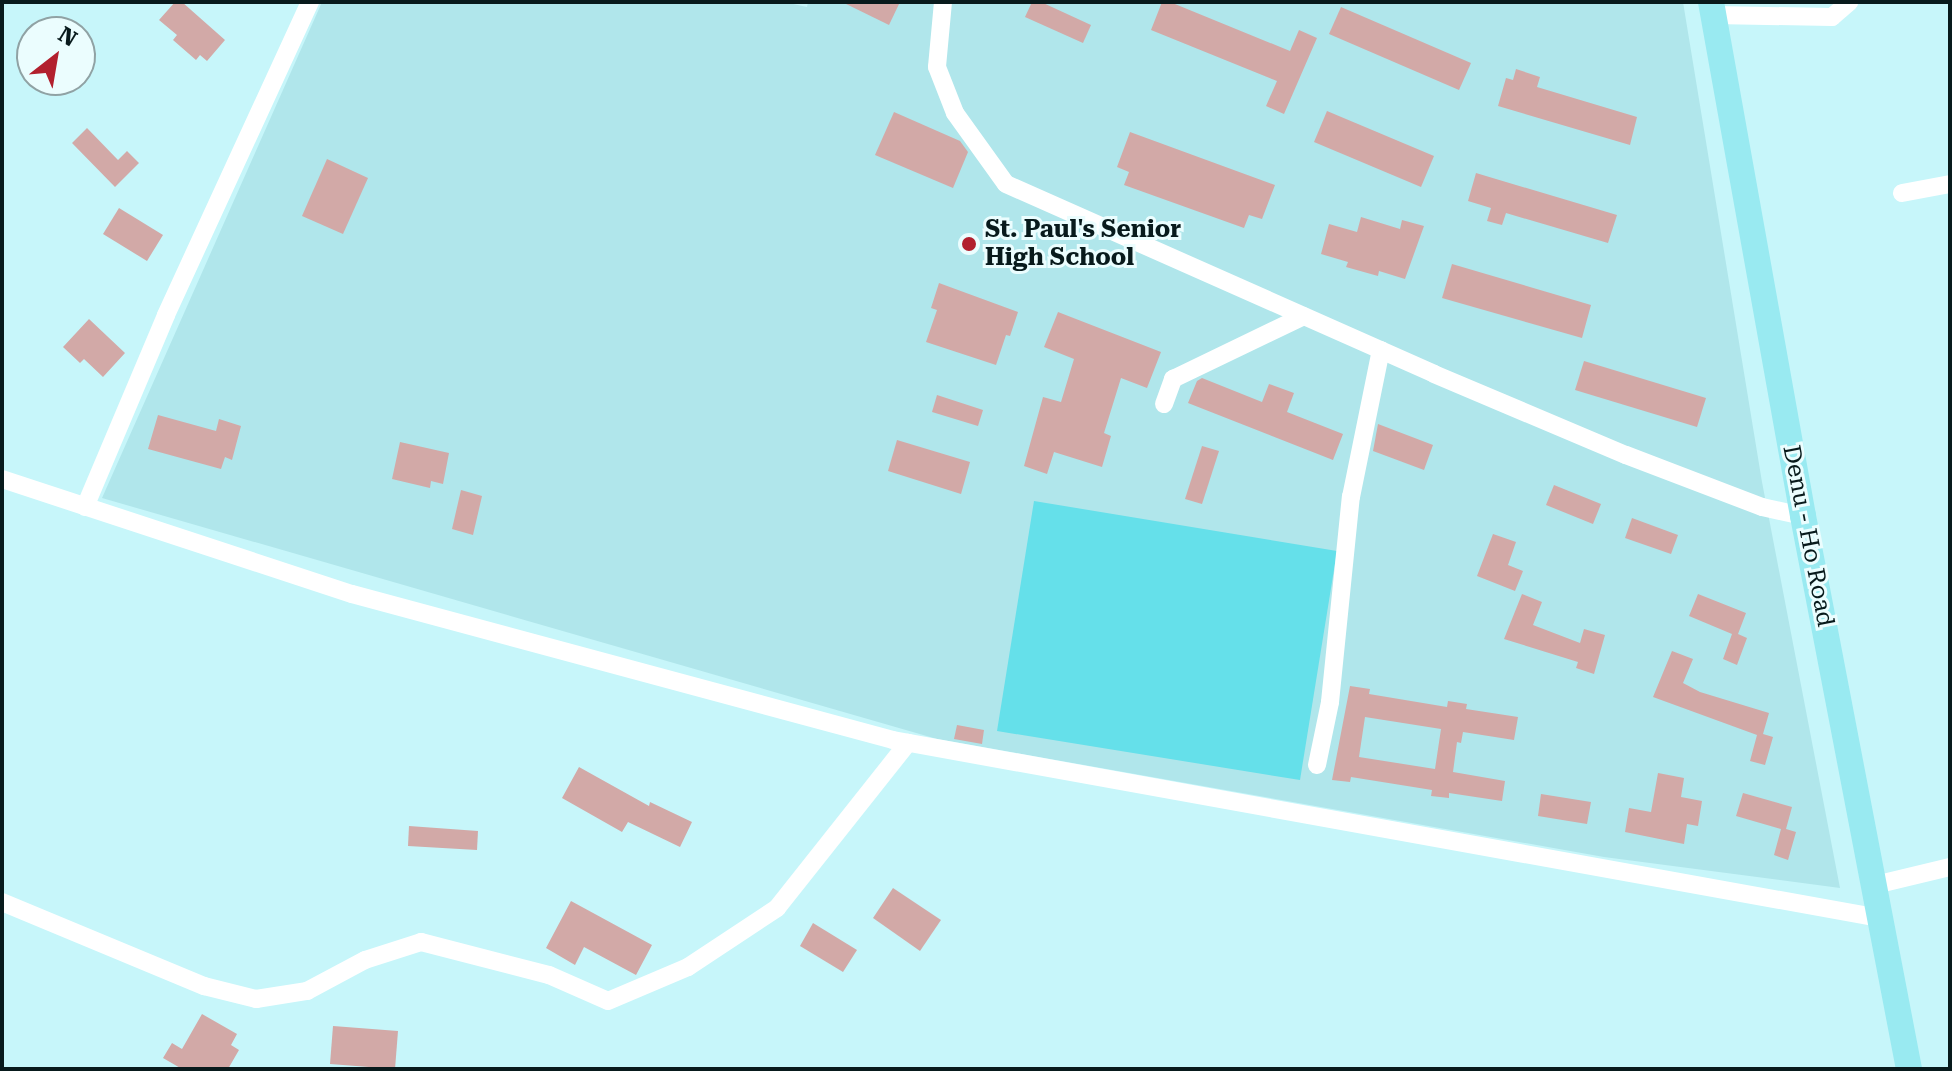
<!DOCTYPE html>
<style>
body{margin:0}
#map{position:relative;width:1952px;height:1071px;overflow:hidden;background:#c7f6fa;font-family:"Roboto Serif",serif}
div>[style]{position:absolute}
.built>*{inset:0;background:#b0e6eb}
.green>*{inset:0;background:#65e0ea}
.building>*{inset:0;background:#d2a9a7}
.street>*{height:18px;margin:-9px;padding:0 9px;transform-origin:9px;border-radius:9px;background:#fff}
.primary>*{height:26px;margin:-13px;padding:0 13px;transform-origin:13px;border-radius:13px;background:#99eaf1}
.dots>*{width:22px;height:22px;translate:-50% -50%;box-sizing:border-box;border:4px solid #ebfdfe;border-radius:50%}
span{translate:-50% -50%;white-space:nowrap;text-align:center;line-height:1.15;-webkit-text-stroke:6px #ebfdfe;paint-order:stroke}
.poi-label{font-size:24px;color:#081a1c;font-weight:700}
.left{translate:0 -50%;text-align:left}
.street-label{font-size:24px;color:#081a1c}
.frame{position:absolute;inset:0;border:4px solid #081a1c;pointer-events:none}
.north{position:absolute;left:16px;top:16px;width:80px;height:80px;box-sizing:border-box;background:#ebfdfe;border:2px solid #90a2a4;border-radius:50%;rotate:31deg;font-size:22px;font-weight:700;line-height:32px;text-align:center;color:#081a1c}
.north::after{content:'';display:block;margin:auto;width:28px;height:36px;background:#b2202e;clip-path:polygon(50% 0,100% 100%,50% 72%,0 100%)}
</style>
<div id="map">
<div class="built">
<div style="clip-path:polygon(322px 2px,784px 2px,807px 7px,808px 2px,1683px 2px,1762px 482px,1840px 888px,1604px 857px,937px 739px,102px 498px)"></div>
</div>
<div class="green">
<div style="clip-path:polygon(1034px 501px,1337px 551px,1300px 780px,997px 731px)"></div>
</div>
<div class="building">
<div style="clip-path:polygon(175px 2px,182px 2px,225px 40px,207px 61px,200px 55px,196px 60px,173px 40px,177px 35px,159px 20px)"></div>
<div style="clip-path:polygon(842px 2px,900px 2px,889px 25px)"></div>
<div style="clip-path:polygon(1032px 2px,1041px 2px,1091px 25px,1083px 43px,1025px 17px)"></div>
<div style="clip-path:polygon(1162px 2px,1170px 2px,1290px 51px,1299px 30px,1317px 38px,1284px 114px,1266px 106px,1277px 81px,1151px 30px)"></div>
<div style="clip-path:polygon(1341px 7px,1471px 63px,1459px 90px,1329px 34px)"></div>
<div style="clip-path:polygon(1516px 69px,1540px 77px,1537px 87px,1637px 117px,1630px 145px,1498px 106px,1506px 78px,1513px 80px)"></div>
<div style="clip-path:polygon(1327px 111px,1434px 156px,1421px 187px,1314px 142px)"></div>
<div style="clip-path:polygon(894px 112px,960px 141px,968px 152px,953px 188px,875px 155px)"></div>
<div style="clip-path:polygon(87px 128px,118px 160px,127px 151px,139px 163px,115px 187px,72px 143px)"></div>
<div style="clip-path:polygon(1130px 132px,1275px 185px,1262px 219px,1249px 215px,1244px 228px,1124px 185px,1129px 172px,1117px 167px)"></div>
<div style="clip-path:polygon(327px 159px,368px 178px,343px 234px,302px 216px)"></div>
<div style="clip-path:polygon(1476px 173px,1617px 215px,1608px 243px,1506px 213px,1502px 225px,1487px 221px,1491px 208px,1468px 201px)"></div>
<div style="clip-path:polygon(119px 208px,163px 235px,147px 261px,103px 234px)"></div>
<div style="clip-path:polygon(1361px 217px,1400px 229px,1402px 220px,1424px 226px,1405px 279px,1379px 271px,1378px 276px,1346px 267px,1348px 262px,1321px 254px,1329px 224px,1357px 232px)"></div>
<div style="clip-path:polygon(1452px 264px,1591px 305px,1582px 338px,1442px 298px)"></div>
<div style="clip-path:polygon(939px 283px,1018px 312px,1010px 336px,1006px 335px,996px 365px,926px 342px,937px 310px,931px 308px)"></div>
<div style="clip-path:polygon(1058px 312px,1161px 352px,1147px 388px,1121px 378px,1104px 433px,1111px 436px,1102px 467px,1054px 452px,1047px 474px,1024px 466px,1043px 397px,1061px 402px,1074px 359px,1044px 347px)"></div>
<div style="clip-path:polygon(89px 319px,125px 353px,103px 377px,84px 359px,80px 363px,63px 347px)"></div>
<div style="clip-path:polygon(1584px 361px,1706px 398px,1697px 427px,1575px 390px)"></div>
<div style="clip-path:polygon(1202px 378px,1262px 402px,1269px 384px,1294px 393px,1287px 412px,1343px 434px,1333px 460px,1188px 403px,1197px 381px)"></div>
<div style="clip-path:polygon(937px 395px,983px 410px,978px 426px,932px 412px)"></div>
<div style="clip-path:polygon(158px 415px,216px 431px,219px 419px,241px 426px,232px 460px,225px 457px,221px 469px,148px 449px)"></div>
<div style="clip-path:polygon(1378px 424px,1433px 445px,1424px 470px,1373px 451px)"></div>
<div style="clip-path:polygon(897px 440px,970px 462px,961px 494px,888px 471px)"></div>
<div style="clip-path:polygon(400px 442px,449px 453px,443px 484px,431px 481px,430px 488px,392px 479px)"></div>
<div style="clip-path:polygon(1202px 446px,1219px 451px,1202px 504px,1185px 499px)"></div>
<div style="clip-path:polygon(1554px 485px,1601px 504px,1593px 524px,1546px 505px)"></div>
<div style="clip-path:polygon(461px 490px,482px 496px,473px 535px,452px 529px)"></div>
<div style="clip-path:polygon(1632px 518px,1678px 535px,1671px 554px,1625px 538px)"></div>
<div style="clip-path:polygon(1493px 534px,1516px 542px,1508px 565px,1523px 571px,1515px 591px,1477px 576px)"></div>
<div style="clip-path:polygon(1522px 594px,1542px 602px,1533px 625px,1580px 643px,1584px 629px,1605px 635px,1594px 674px,1576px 668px,1578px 662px,1504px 639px)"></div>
<div style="clip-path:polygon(1698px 594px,1746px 613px,1738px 634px,1747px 638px,1737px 665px,1723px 659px,1732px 634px,1689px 616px)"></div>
<div style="clip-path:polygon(1672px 651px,1693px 659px,1683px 683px,1700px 692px,1769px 713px,1763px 734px,1773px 737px,1765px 765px,1750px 761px,1757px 735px,1653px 697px)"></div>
<div style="clip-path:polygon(evenodd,1350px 686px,1370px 689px,1369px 694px,1447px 707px,1448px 701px,1467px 704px,1466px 709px,1518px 717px,1514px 740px,1463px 732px,1461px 743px,1457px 742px,1453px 772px,1505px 781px,1502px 801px,1449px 793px,1449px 798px,1431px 796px,1432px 790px,1351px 777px,1350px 782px,1332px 780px,1350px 686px,1365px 717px,1441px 729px,1435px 769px,1359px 757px,1365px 717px)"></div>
<div style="clip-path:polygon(957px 725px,984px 730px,982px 744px,954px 739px)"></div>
<div style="clip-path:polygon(579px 767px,649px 806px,650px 802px,692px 822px,680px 847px,628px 822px,622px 832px,562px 798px)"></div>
<div style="clip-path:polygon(1658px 773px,1684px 778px,1681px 797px,1702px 801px,1698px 826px,1687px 824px,1684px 844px,1625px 832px,1629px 808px,1651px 812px)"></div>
<div style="clip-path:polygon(1743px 793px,1792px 807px,1786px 829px,1796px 832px,1788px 860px,1774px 855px,1781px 829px,1736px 816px)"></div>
<div style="clip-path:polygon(1541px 794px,1591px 802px,1587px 824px,1538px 816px)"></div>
<div style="clip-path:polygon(409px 826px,478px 831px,477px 850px,408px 846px)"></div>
<div style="clip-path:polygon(893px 888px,941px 920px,920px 951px,873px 918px)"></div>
<div style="clip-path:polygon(571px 901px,652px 945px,636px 975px,584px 947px,575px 965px,546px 948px)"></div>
<div style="clip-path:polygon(813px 923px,857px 950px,843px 972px,800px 946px)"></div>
<div style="clip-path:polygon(202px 1014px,237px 1034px,231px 1045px,239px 1050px,228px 1069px,182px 1069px,163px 1058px,172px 1043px,182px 1049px)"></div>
<div style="clip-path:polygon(333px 1026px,398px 1031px,395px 1069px,330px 1064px)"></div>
</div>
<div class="street">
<div style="left:943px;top:2px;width:65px;rotate:95.3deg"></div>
<div style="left:937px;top:67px;width:49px;rotate:68.6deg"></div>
<div style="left:955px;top:113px;width:87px;rotate:54.3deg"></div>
<div style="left:1006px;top:184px;width:468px;rotate:23.9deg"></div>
<div style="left:1434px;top:374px;width:208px;rotate:22.9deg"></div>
<div style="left:1626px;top:455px;width:146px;rotate:20.9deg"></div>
<div style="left:1762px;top:507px;width:42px;rotate:12.4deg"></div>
<div style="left:1714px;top:15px;width:118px;rotate:1deg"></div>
<div style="left:1832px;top:17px;width:23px;rotate:-41deg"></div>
<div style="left:1902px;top:193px;width:49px;rotate:-10.6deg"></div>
<div style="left:1164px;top:404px;width:27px;rotate:-70deg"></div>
<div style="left:1173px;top:379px;width:145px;rotate:-25.7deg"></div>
<div style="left:2px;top:479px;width:368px;rotate:18.2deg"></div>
<div style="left:352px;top:594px;width:560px;rotate:15.1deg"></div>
<div style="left:893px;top:740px;width:1002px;rotate:10.23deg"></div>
<div style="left:85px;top:507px;width:208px;rotate:-67.1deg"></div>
<div style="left:166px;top:315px;width:345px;rotate:-65.3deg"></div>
<div style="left:1317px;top:765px;width:64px;rotate:-78.3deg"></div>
<div style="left:1330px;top:702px;width:206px;rotate:-84.2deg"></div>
<div style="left:1351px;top:497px;width:150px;rotate:-78.5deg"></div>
<div style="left:1875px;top:885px;width:77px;rotate:-13.5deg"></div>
<div style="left:2px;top:902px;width:219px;rotate:22.6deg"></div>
<div style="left:204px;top:986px;width:54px;rotate:14deg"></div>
<div style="left:256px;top:999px;width:52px;rotate:-8.9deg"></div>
<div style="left:307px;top:991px;width:66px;rotate:-28.1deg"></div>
<div style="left:365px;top:960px;width:59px;rotate:-17.8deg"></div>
<div style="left:421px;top:942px;width:132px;rotate:14.5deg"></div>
<div style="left:549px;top:975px;width:64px;rotate:23.8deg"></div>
<div style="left:608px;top:1001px;width:87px;rotate:-23deg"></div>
<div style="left:688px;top:967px;width:107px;rotate:-33.5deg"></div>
<div style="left:777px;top:908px;width:211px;rotate:-51.6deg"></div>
</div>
<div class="primary">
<div style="left:1711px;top:2px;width:522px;rotate:79.85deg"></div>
<div style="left:1803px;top:516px;width:563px;rotate:79.15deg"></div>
</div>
<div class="dots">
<div style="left:969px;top:244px;background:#b2202e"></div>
</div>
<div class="poi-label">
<span class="left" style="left:985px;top:244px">St. Paul's Senior<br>High School</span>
</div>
<div class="street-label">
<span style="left:1808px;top:536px;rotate:79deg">Denu - Ho Road</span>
</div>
<div class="frame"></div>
<div class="north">N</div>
</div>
